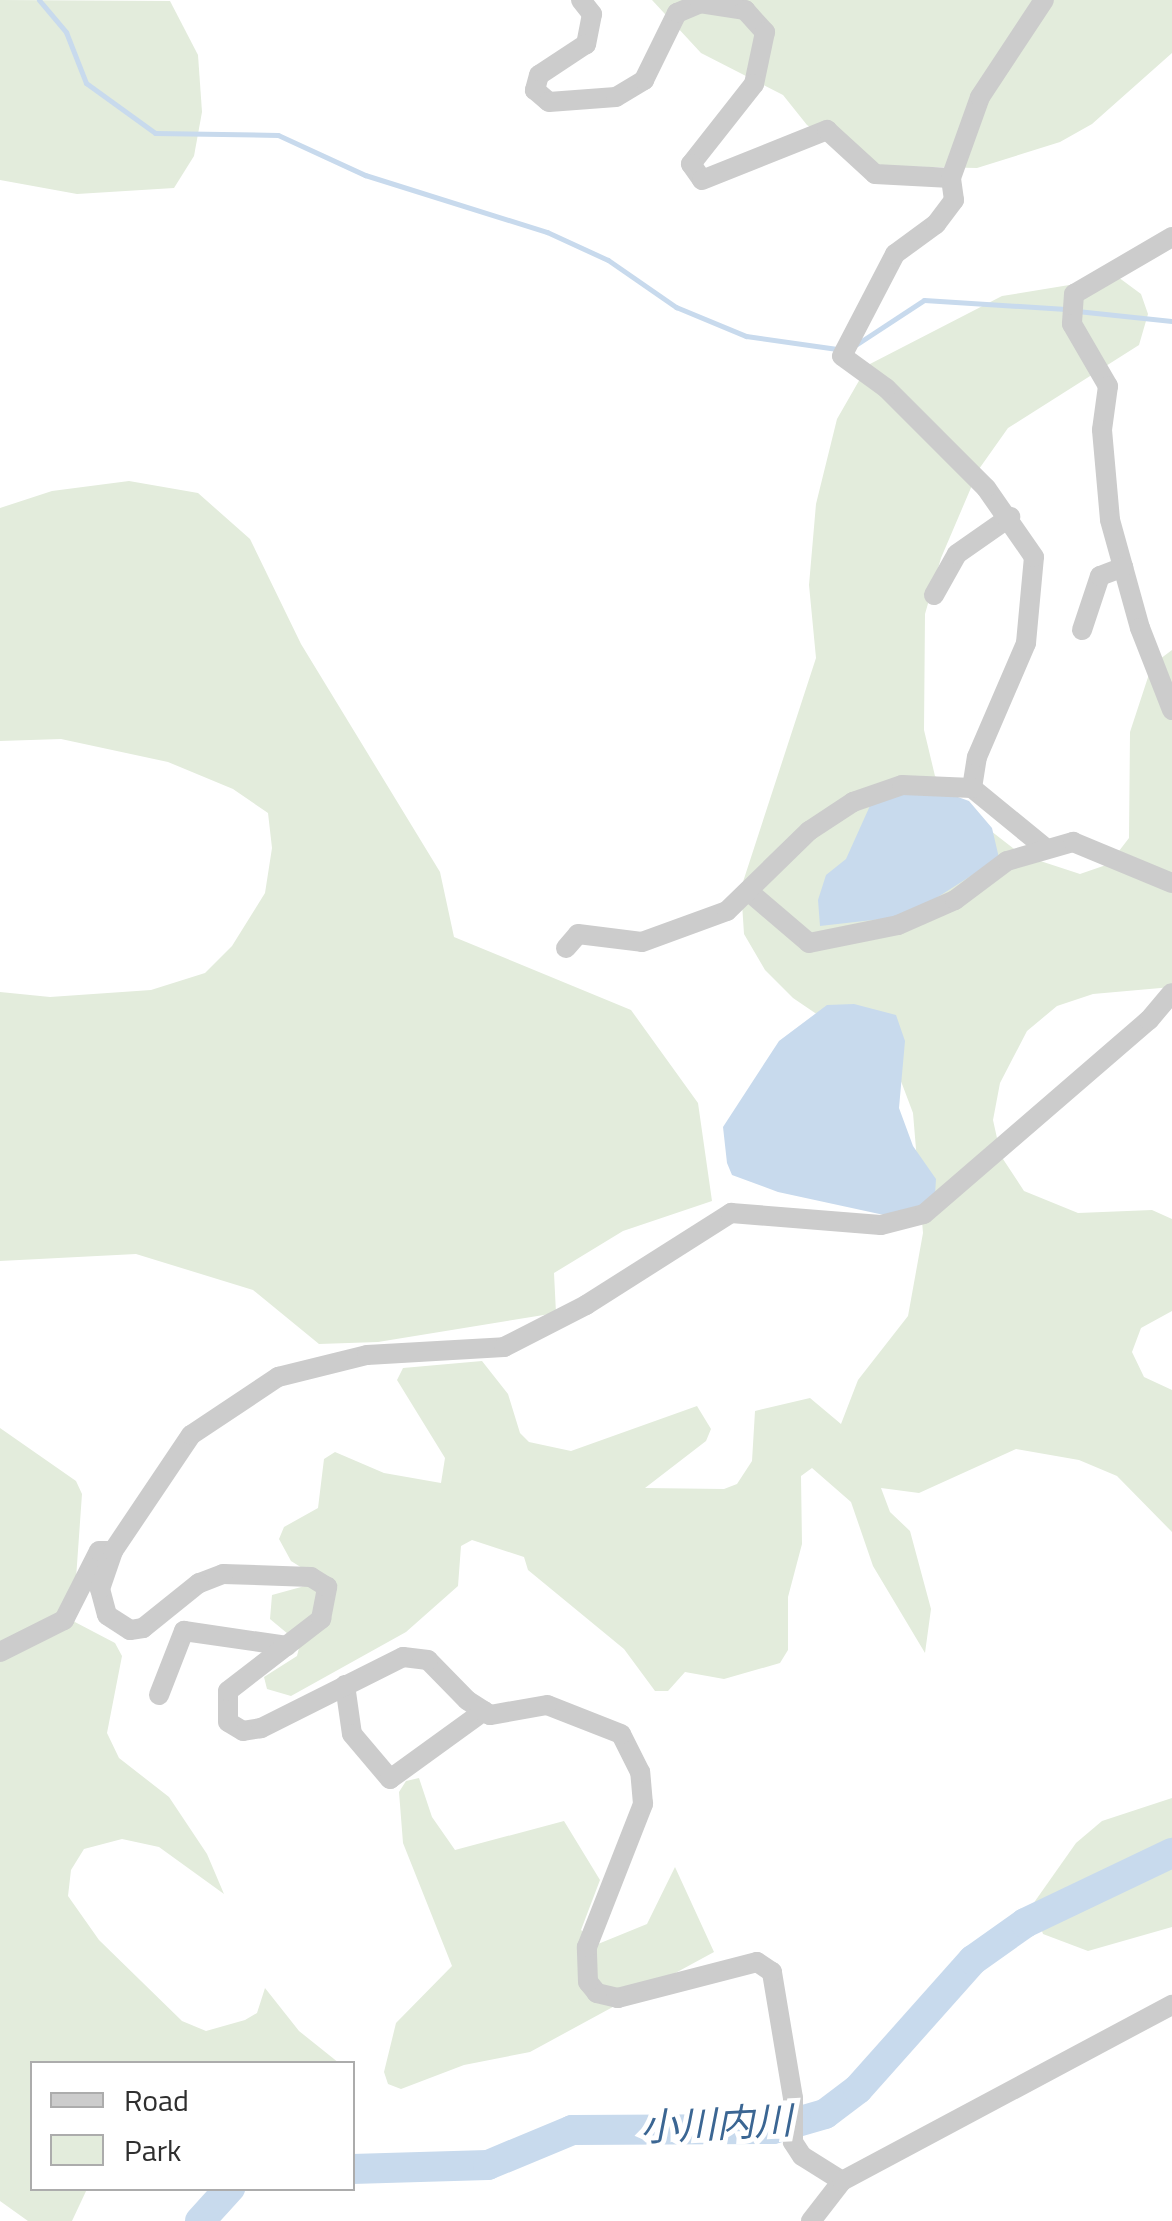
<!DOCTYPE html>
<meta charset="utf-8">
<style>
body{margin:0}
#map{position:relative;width:1172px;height:2221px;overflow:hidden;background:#fff;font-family:"Titillium Web","Noto Sans JP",sans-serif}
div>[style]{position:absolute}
.green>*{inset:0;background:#e3ecdc}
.water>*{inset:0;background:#c8daed}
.stream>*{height:5px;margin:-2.5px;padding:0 2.5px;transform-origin:2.5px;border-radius:2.5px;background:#c8daed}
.river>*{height:30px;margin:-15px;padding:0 15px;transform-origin:15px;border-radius:15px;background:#c8daed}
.minor>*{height:20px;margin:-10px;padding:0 10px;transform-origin:10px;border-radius:10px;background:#ccc}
span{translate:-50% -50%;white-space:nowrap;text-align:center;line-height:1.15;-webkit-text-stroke:10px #fff;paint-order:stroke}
.water-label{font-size:38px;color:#3b6693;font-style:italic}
.legend{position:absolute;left:30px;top:2061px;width:325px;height:130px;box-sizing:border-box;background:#fff;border:2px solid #acacac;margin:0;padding:12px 18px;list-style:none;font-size:30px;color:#2f2f2f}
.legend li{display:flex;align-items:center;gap:20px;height:50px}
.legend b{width:50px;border:2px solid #acacac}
</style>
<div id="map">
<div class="green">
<div style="clip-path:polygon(0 0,170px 1px,198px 55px,202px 112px,194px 156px,174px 188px,77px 194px,0 180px)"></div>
<div style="clip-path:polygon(652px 0,1172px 0,1172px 53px,1092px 124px,1060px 142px,977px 168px,884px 166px,850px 153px,807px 125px,783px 95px,701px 53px)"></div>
<div style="clip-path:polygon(1118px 277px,1141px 294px,1148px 314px,1139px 345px,1008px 428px,979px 469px,941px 558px,925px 614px,924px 730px,935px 776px,982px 824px,1022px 855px,1080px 874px,1109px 864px,1129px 838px,1130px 732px,1152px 665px,1172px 650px,1172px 987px,1093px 994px,1057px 1006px,1027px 1031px,1000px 1083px,993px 1120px,1001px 1156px,1024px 1191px,1078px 1213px,1152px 1210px,1172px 1219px,1172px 1311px,1141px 1328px,1132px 1352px,1144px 1377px,1172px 1390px,1172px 1532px,1117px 1476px,1079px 1460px,1016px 1449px,919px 1493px,881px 1488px,890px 1512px,910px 1531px,931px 1609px,925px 1653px,873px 1566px,851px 1502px,812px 1468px,801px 1476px,802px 1544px,788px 1597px,788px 1650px,780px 1663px,724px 1679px,685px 1672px,668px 1691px,655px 1691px,624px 1649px,528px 1570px,524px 1557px,472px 1540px,461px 1546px,458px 1586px,406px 1632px,291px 1696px,267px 1689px,264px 1677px,297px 1656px,300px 1644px,270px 1619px,272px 1595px,323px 1581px,291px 1561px,279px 1539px,284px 1527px,318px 1508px,324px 1459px,335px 1452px,384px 1473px,441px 1483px,445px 1458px,397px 1380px,403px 1368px,482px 1361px,508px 1394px,520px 1433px,529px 1442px,571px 1451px,697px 1406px,711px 1429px,706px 1441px,645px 1488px,724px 1489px,737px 1484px,752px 1461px,755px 1411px,810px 1398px,841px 1424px,858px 1380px,908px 1316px,923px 1233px,913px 1113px,896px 1068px,793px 998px,765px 970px,744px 934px,741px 888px,816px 658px,809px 585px,816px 504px,837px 419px,868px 365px,1002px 296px)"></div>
<div style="clip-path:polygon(129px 481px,198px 493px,250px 539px,301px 644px,440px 872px,454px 937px,631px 1010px,698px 1103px,712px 1201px,623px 1231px,554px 1273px,556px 1313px,378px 1342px,319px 1344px,253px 1290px,136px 1254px,0 1261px,0 992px,50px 997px,151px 990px,205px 973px,232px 946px,265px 893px,272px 848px,268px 813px,233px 789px,168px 762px,61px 739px,0 741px,0 508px,52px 491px)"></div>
<div style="clip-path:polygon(0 1428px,76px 1481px,82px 1494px,73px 1621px,115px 1643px,122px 1656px,107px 1733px,119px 1758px,169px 1797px,207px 1854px,224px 1894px,159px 1847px,122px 1839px,84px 1849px,71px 1870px,68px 1896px,99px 1940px,182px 2021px,206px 2031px,245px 2020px,257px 2013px,265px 1988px,299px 2031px,339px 2063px,32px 2064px,32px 2188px,87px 2189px,72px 2221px,28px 2221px,0 2201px)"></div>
<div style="clip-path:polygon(419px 1778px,432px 1817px,455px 1850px,564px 1821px,600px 1880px,581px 1930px,598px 1944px,647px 1924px,675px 1867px,714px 1952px,530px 2052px,464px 2065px,401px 2089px,388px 2084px,384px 2072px,396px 2023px,452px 1966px,403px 1843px,399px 1792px,406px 1781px)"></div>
<div style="clip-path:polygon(1172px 1798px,1172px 1927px,1088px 1951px,1043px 1934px,1033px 1904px,1076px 1843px,1102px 1821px)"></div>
</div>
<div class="water">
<div style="clip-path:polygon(930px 787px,969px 801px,992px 828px,999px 858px,908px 916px,820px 926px,818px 900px,826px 875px,846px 859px,873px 799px)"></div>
<div style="clip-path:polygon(854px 1004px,896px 1015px,905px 1041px,899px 1108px,913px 1146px,936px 1179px,935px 1195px,919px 1208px,884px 1215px,778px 1192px,732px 1175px,727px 1163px,723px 1127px,779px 1041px,827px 1005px)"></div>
</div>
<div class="stream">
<div style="left:39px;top:0;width:42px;rotate:49.8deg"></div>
<div style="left:66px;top:32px;width:55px;rotate:68.6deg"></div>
<div style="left:86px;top:83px;width:85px;rotate:35.9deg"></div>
<div style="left:155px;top:133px;width:123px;rotate:0.9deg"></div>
<div style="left:278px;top:135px;width:96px;rotate:24.7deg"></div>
<div style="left:365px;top:175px;width:191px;rotate:17.4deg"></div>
<div style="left:547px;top:232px;width:67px;rotate:24.7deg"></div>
<div style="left:608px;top:260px;width:83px;rotate:34.7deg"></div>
<div style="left:676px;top:307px;width:76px;rotate:22.5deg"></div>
<div style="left:746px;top:336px;width:92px;rotate:8.1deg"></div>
<div style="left:1077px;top:311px;width:96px;rotate:6deg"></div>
<div style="left:857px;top:344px;width:80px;rotate:-33.3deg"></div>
<div style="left:924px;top:300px;width:142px;rotate:3.6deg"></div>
</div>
<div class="river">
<div style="left:352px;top:2169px;width:136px;rotate:-1.7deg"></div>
<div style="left:488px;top:2165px;width:91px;rotate:-22.6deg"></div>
<div style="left:572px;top:2130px;width:201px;rotate:-0.3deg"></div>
<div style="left:773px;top:2129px;width:54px;rotate:-16.1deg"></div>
<div style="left:825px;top:2114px;width:41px;rotate:-37.1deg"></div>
<div style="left:858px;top:2089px;width:173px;rotate:-48.3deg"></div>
<div style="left:973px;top:1960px;width:64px;rotate:-35.4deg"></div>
<div style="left:1025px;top:1923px;width:163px;rotate:-25.5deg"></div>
<div style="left:200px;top:2221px;width:45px;rotate:-47.7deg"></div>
</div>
<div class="minor">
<div style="left:581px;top:0;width:18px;rotate:52deg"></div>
<div style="left:592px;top:14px;width:31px;rotate:101deg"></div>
<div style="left:586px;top:44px;width:56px;rotate:146.6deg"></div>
<div style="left:539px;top:75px;width:16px;rotate:105deg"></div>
<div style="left:535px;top:90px;width:18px;rotate:41deg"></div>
<div style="left:549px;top:102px;width:67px;rotate:-4.3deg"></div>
<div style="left:616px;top:97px;width:33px;rotate:-31deg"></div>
<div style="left:644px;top:80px;width:75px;rotate:-63.8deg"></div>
<div style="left:677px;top:13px;width:25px;rotate:-23deg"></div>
<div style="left:700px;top:3px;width:46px;rotate:8.8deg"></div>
<div style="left:745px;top:10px;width:30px;rotate:48deg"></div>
<div style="left:765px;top:32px;width:53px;rotate:101.9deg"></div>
<div style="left:754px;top:84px;width:102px;rotate:128.2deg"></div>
<div style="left:691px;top:164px;width:19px;rotate:55deg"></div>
<div style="left:702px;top:180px;width:135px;rotate:-21.8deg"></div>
<div style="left:827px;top:130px;width:65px;rotate:42.5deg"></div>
<div style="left:875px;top:174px;width:76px;rotate:3deg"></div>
<div style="left:1172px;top:237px;width:113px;rotate:149.8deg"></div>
<div style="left:1074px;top:294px;width:30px;rotate:94deg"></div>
<div style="left:1072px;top:324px;width:72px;rotate:59.9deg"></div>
<div style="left:1108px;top:386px;width:44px;rotate:97.8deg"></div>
<div style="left:1102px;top:430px;width:90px;rotate:84.9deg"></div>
<div style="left:1110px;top:520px;width:112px;rotate:74.5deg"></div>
<div style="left:1140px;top:628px;width:88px;rotate:68.7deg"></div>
<div style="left:934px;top:595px;width:47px;rotate:-60.7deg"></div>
<div style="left:957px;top:554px;width:65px;rotate:-34.9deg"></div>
<div style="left:1082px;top:630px;width:57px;rotate:-71.6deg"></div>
<div style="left:1100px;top:576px;width:25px;rotate:-21deg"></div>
<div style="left:1043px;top:846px;width:92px;rotate:-140.8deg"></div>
<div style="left:972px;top:788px;width:31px;rotate:-81deg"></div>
<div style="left:977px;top:757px;width:124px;rotate:-66.7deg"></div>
<div style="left:1026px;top:643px;width:86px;rotate:-84.7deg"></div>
<div style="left:1034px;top:557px;width:84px;rotate:-124.8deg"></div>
<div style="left:986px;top:488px;width:141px;rotate:-135deg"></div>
<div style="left:886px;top:388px;width:54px;rotate:-144deg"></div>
<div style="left:842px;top:356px;width:115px;rotate:-62.5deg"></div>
<div style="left:895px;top:254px;width:51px;rotate:-36.2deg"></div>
<div style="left:936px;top:224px;width:30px;rotate:-53deg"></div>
<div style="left:954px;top:200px;width:22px;rotate:-98deg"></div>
<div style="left:951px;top:178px;width:86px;rotate:-70.3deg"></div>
<div style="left:980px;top:97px;width:116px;rotate:-56.6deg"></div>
<div style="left:748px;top:891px;width:80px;rotate:40.4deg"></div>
<div style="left:809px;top:943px;width:91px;rotate:-11.4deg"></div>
<div style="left:898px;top:925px;width:62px;rotate:-23.7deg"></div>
<div style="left:955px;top:900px;width:65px;rotate:-36.9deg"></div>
<div style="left:1007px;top:861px;width:69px;rotate:-16.1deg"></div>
<div style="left:1073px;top:842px;width:107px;rotate:22.5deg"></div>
<div style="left:566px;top:948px;width:18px;rotate:-49deg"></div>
<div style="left:578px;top:934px;width:64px;rotate:7.1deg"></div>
<div style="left:642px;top:942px;width:90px;rotate:-20deg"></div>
<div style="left:727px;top:911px;width:115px;rotate:-44.3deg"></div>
<div style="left:809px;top:831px;width:53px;rotate:-33.4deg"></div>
<div style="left:853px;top:802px;width:52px;rotate:-19.1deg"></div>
<div style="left:902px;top:785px;width:70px;rotate:2.5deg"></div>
<div style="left:0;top:1652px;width:72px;rotate:-26.6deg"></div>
<div style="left:64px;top:1620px;width:77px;rotate:-63.1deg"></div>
<div style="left:99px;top:1551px;width:14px"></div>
<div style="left:345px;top:1685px;width:49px;rotate:81.9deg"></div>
<div style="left:352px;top:1734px;width:59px;rotate:49.8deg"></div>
<div style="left:390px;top:1779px;width:116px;rotate:-35.9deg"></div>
<div style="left:159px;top:1695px;width:69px;rotate:-68.7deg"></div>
<div style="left:184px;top:1631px;width:104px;rotate:8.3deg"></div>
<div style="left:842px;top:2181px;width:47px;rotate:-148deg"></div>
<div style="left:802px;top:2156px;width:17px;rotate:-123deg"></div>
<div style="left:793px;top:2142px;width:44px;rotate:-90deg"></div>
<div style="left:793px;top:2098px;width:128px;rotate:-99.5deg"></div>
<div style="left:772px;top:1972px;width:18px;rotate:-146deg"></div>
<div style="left:757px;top:1962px;width:144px;rotate:165.5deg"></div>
<div style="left:618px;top:1998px;width:22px;rotate:-167deg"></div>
<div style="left:597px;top:1993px;width:14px;rotate:-129deg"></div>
<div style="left:588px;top:1982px;width:35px;rotate:-92deg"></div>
<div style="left:587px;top:1947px;width:154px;rotate:-68.6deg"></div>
<div style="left:643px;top:1804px;width:32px;rotate:-95deg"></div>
<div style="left:640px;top:1772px;width:42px;rotate:-116.6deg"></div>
<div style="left:621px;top:1734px;width:79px;rotate:-158.6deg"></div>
<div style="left:547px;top:1705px;width:58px;rotate:170deg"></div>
<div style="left:490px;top:1715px;width:27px;rotate:-147deg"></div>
<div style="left:467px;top:1700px;width:56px;rotate:-134.3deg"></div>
<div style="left:428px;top:1660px;width:25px;rotate:-173deg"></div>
<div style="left:403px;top:1657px;width:159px;rotate:153.4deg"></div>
<div style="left:261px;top:1728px;width:18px;rotate:171deg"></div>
<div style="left:243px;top:1731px;width:17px;rotate:-149deg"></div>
<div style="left:228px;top:1722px;width:31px;rotate:-90deg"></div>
<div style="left:228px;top:1691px;width:118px;rotate:-37.7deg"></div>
<div style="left:321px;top:1619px;width:33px;rotate:-79deg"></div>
<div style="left:327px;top:1587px;width:19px;rotate:-148deg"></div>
<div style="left:311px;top:1577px;width:88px;rotate:-178deg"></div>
<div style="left:223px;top:1574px;width:26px;rotate:159deg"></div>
<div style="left:199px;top:1583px;width:72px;rotate:141.2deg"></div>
<div style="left:143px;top:1628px;width:13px;rotate:171deg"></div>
<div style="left:130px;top:1630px;width:27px;rotate:-147deg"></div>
<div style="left:107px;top:1615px;width:27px;rotate:-105deg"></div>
<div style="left:100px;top:1589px;width:40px;rotate:-71.1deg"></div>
<div style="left:113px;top:1551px;width:140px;rotate:-56.1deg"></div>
<div style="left:191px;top:1435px;width:105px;rotate:-33.7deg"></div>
<div style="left:278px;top:1377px;width:92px;rotate:-13.9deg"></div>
<div style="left:367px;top:1355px;width:137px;rotate:-3.3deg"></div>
<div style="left:504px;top:1347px;width:92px;rotate:-27.1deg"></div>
<div style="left:586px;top:1305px;width:172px;rotate:-32.4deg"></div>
<div style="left:731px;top:1213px;width:150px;rotate:4.6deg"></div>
<div style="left:881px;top:1225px;width:44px;rotate:-14.3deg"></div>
<div style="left:924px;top:1214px;width:297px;rotate:-40.8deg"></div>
<div style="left:1149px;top:1020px;width:35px;rotate:-50deg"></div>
<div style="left:811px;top:2221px;width:51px;rotate:-52.2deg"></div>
<div style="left:842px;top:2181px;width:374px;rotate:-28.1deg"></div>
</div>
<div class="water-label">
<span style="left:716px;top:2124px;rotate:-3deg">小川内川</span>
</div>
<ul class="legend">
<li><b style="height:12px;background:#ccc"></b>Road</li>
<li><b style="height:28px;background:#e3ecdc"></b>Park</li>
</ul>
</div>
